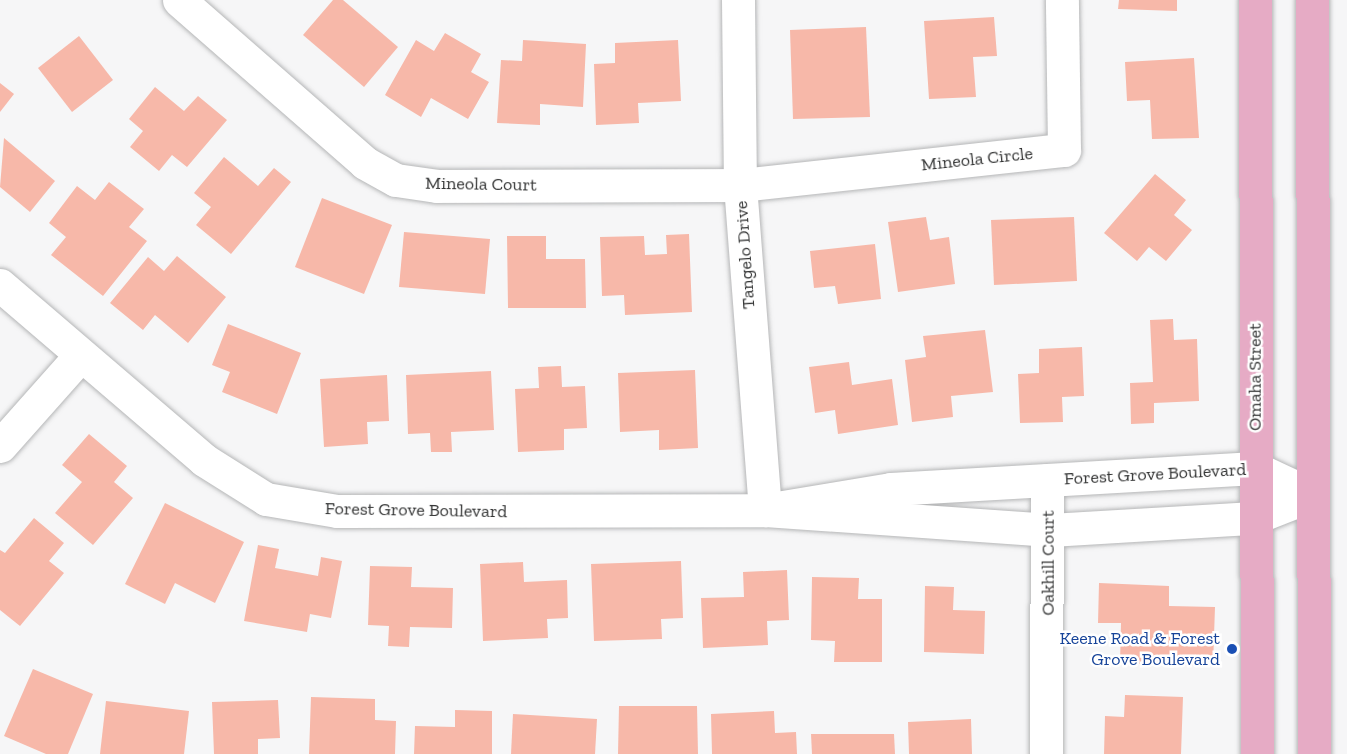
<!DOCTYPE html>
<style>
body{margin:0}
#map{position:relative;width:1347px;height:754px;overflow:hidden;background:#f6f6f7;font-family:"Zilla Slab",serif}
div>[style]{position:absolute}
.building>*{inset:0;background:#f7b8a9}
.roads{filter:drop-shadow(0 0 2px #b5b6b7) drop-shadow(0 0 2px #b5b6b7)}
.minor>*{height:33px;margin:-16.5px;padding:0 16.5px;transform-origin:16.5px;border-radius:16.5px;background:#fff}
.major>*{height:33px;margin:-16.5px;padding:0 16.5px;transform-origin:16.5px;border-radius:16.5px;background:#e6abc5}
.dots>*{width:16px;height:16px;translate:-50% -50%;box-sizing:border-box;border:3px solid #fff;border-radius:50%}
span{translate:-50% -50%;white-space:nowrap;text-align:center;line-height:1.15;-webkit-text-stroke:5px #fff;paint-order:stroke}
.street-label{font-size:18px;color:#323333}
.transit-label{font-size:18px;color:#164399}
.right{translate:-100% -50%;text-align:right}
</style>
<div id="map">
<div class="building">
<div style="clip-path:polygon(333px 0,343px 0,398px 47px,364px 87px,303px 35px)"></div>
<div style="clip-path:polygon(1119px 0,1177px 0,1177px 11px,1118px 9px)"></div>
<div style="clip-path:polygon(994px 17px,997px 56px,973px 57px,976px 97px,929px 99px,924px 21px)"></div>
<div style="clip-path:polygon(866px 27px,870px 117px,793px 119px,790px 30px)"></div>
<div style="clip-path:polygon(445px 33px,481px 54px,471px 72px,489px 82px,468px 119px,431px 98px,421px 117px,385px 95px,416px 40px,434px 51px)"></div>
<div style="clip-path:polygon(79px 36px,113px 80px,72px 112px,38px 68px)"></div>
<div style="clip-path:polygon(523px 40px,586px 44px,583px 107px,540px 104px,540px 125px,497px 123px,501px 60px,522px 61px)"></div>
<div style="clip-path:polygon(678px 40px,681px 101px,638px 103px,639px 123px,596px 125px,594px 64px,615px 63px,615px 43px)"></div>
<div style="clip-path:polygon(1194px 58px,1199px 138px,1152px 139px,1150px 100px,1127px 101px,1125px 62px)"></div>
<div style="clip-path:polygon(0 83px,14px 94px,0 112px)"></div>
<div style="clip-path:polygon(155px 87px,184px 111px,198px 96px,227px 120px,187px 167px,172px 155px,159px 171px,130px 147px,143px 131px,129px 119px)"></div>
<div style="clip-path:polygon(4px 138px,55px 181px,30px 212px,0 187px)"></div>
<div style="clip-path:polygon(224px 157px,258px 186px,274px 168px,291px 182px,231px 254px,196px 225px,211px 207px,194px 193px)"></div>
<div style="clip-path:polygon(1155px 174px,1186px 200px,1174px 215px,1192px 230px,1166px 261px,1149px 247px,1137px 261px,1104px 233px)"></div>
<div style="clip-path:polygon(109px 182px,144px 209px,129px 227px,147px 241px,103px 296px,51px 255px,66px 237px,49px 223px,77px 186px,95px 200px)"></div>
<div style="clip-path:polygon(322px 198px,392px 225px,364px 294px,295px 267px)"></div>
<div style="clip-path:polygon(926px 217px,930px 240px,949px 237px,955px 284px,898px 292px,888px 222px)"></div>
<div style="clip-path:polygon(1074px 217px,1077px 281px,994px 285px,991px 220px)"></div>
<div style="clip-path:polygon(404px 232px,490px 239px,485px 294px,399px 287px)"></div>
<div style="clip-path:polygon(689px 234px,692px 312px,625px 315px,624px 295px,602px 296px,600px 237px,644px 236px,645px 255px,667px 254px,666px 235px)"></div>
<div style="clip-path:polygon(507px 236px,546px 236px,546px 259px,585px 259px,586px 308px,508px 308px)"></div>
<div style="clip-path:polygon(875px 244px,881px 299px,838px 304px,835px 286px,814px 288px,810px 251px)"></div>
<div style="clip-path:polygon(177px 256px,226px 297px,188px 343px,155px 315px,143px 330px,110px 303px,148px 257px,164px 271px)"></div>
<div style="clip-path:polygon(1173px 319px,1174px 340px,1197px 339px,1199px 401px,1154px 403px,1154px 423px,1131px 424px,1130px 383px,1153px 382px,1150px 320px)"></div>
<div style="clip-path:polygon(228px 324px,301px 353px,277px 414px,222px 392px,230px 372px,212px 365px)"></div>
<div style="clip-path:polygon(985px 330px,993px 392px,951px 396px,953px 417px,912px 422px,905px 360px,926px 357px,923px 336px)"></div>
<div style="clip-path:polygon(1082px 347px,1084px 396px,1062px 397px,1063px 422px,1020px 423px,1018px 374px,1039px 373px,1039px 349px)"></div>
<div style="clip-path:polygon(849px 362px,852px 385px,892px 379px,898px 425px,838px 434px,835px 410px,815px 413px,809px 367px)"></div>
<div style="clip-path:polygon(561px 366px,562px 387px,585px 386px,587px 428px,564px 429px,564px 450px,518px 452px,515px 389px,539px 388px,538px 367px)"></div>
<div style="clip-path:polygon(695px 370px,698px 448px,659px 450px,659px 430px,620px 432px,618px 373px)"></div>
<div style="clip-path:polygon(491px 371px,494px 430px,451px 432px,452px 452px,431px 452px,430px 433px,408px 434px,406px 375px)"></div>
<div style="clip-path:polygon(387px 375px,389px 421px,367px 422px,368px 444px,324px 447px,320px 379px)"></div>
<div style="clip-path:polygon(89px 434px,127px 466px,114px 482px,133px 498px,93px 545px,55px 513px,82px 482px,62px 465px)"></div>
<div style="clip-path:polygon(165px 503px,244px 542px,215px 603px,175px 583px,165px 604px,125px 584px)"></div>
<div style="clip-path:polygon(34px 518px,64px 543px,49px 561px,64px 573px,20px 626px,0 610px,0 550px,5px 553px)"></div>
<div style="clip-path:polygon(258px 545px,279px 549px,275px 568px,318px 576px,321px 557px,342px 561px,331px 618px,310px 614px,307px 632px,244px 621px)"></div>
<div style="clip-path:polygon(681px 561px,683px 618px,661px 619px,662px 639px,594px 641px,591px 564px)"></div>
<div style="clip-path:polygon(523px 562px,524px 582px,567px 580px,568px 618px,547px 619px,548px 638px,483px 641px,480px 564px)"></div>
<div style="clip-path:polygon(370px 566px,412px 567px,411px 587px,453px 588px,452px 628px,410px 627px,409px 647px,388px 646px,389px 626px,368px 625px)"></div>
<div style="clip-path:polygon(787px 570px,789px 620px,767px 621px,768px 645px,703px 648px,701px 598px,744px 597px,743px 572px)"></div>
<div style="clip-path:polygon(812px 577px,859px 578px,858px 599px,882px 599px,882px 662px,834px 662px,835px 641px,811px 640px)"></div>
<div style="clip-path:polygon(1099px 583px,1169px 586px,1169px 606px,1215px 607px,1213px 666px,1120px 663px,1121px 623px,1098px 623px)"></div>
<div style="clip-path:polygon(925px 586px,954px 587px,953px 610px,985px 611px,984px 654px,924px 652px)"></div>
<div style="clip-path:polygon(33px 669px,93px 694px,68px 754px,46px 754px,4px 736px)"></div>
<div style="clip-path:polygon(1125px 695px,1183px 697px,1181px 754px,1104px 754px,1105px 716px,1124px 717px)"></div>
<div style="clip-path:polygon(311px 697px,375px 699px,375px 720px,396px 721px,395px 754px,309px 754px)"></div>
<div style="clip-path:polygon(278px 700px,280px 738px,258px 739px,258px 754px,214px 754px,212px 702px)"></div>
<div style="clip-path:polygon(106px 701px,189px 711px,184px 754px,100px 754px)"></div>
<div style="clip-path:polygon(619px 706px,697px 706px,698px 754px,618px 754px)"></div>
<div style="clip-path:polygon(455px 710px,492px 711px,492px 754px,414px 754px,415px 726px,455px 727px)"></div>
<div style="clip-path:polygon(774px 711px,775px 733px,796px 732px,797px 754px,712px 754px,711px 714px)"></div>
<div style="clip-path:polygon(513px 714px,597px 719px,595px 754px,511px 754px)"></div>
<div style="clip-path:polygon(971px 719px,972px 754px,909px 754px,908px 722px)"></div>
<div style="clip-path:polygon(811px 734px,894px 734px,895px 754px,812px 754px)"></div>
</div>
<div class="roads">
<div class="minor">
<div style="left:179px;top:0;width:247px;rotate:41.2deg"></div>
<div style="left:365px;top:163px;width:35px;rotate:29deg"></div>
<div style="left:396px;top:180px;width:41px;rotate:8.3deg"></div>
<div style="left:437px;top:186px;width:303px;rotate:-0.2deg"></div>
<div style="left:740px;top:185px;width:326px;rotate:-6.2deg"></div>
<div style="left:1064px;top:150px;width:150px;rotate:-90.8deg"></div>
<div style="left:738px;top:0;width:185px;rotate:89.4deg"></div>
<div style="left:740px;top:185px;width:326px;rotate:85.6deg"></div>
<div style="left:0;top:285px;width:269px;rotate:40.6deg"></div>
<div style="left:204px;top:460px;width:73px;rotate:32.2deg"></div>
<div style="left:266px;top:499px;width:72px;rotate:9.6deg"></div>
<div style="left:337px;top:511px;width:428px;rotate:-0.1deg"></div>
<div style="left:765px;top:510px;width:286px;rotate:4deg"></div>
<div style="left:1050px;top:530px;width:204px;rotate:-3.4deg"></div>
<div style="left:1254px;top:518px;width:62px;rotate:-21.6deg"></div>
<div style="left:1312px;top:495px;width:63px;rotate:-154.7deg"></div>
<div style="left:1255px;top:468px;width:365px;rotate:176.7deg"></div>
<div style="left:891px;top:489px;width:128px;rotate:170.5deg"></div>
<div style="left:0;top:446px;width:119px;rotate:-48.4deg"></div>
<div style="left:1046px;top:754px;width:274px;rotate:-89.8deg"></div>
</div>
<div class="major">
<div style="left:1255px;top:0;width:754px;rotate:89.85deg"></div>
<div style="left:1312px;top:0;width:754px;rotate:89.85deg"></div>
</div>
</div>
<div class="dots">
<div style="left:1232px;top:649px;background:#1a4fb4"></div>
</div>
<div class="street-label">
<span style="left:977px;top:159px;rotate:-6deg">Mineola Circle</span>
<span style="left:481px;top:184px;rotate:1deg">Mineola Court</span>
<span style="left:745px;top:255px;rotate:-94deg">Tangelo Drive</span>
<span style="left:1255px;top:377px;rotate:-90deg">Omaha Street</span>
<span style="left:1155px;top:474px;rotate:-3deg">Forest Grove Boulevard</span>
<span style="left:416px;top:510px;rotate:1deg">Forest Grove Boulevard</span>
<span style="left:1048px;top:563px;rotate:-90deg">Oakhill Court</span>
</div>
<div class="transit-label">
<span class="right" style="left:1220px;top:649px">Keene Road &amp; Forest<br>Grove Boulevard</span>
</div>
</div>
